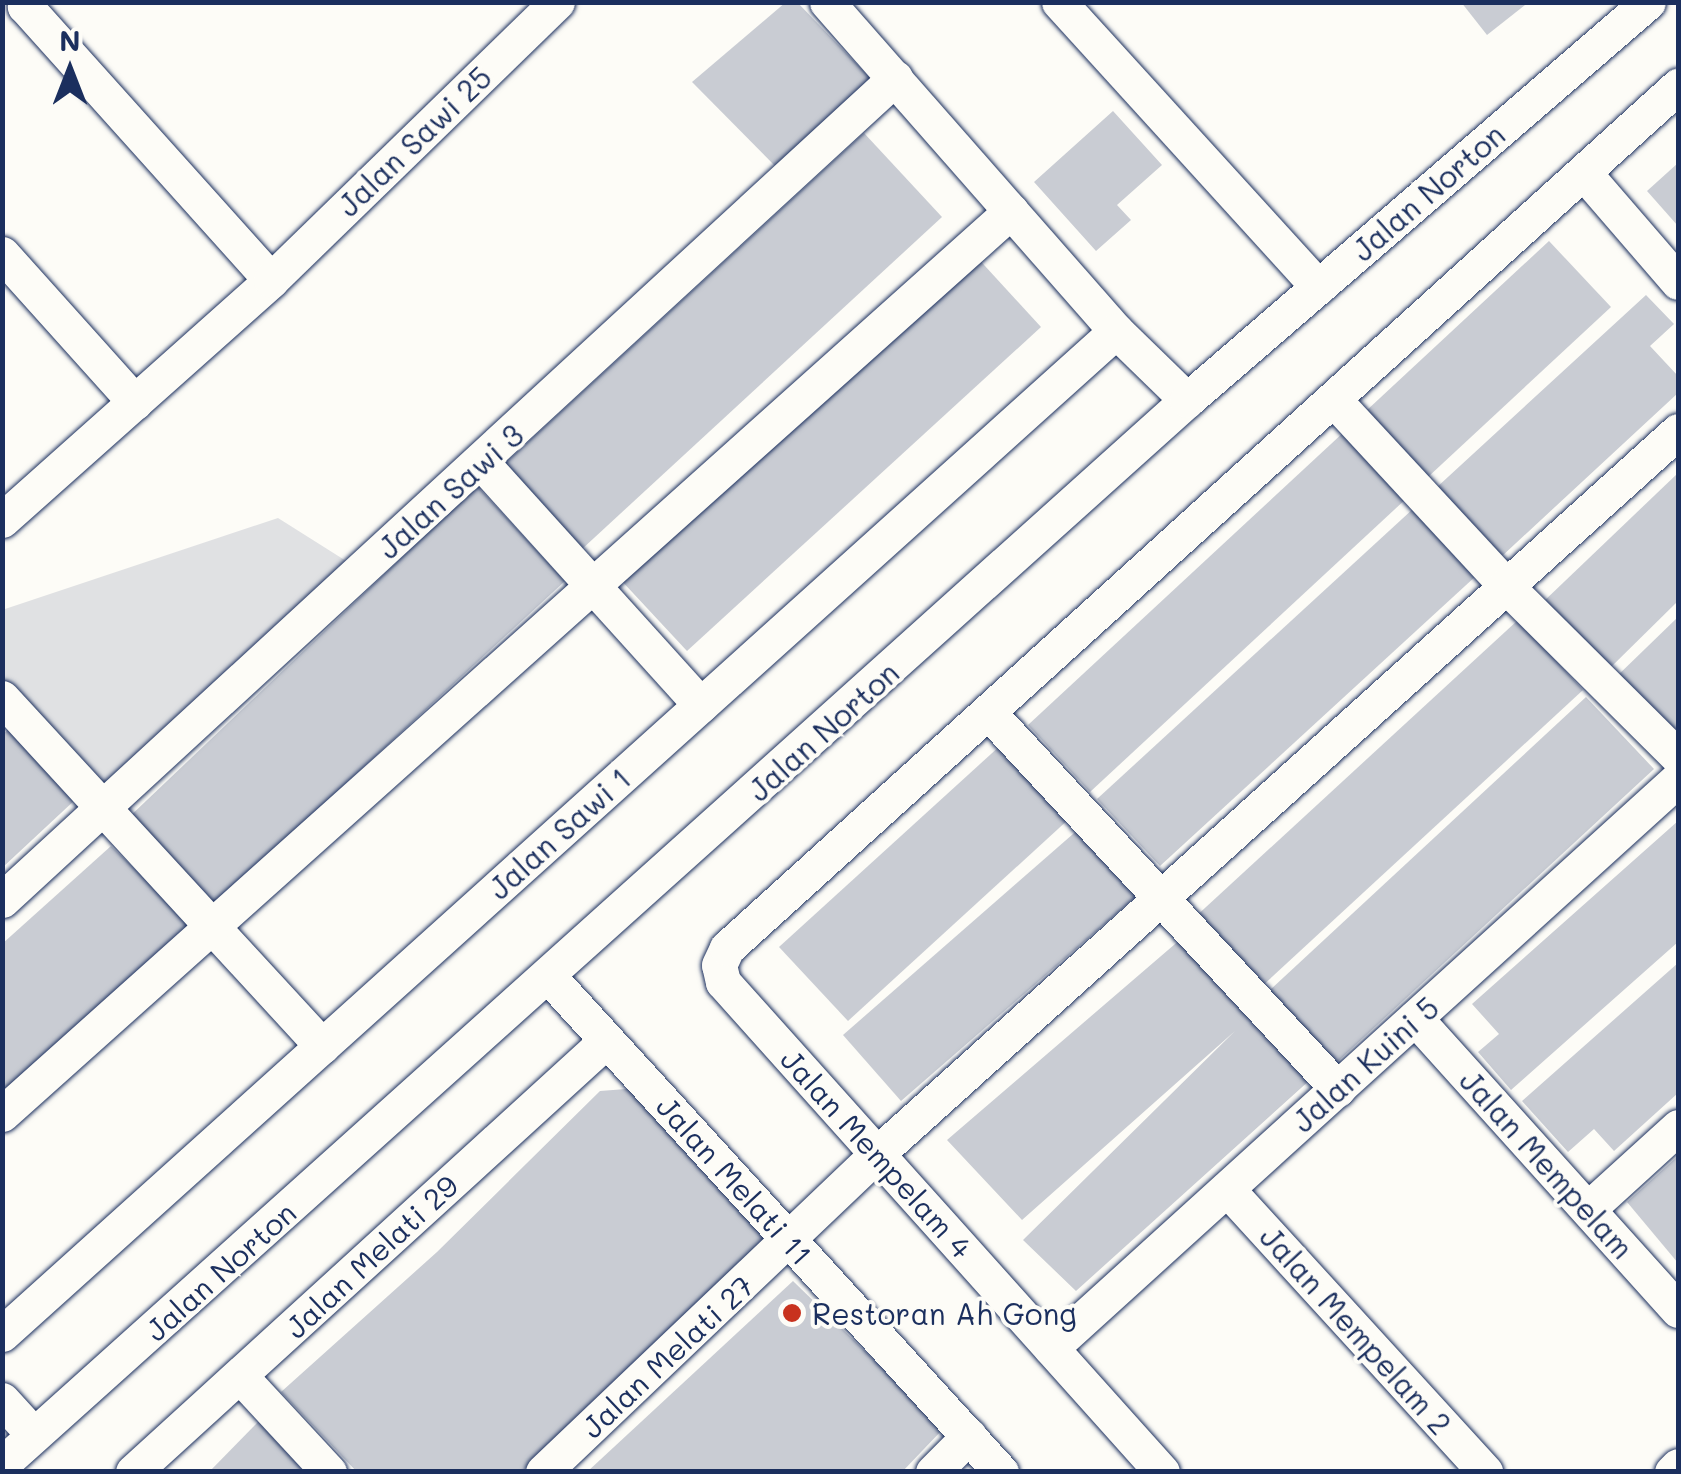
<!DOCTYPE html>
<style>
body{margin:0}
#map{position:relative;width:1681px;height:1474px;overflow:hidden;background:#fdfcf7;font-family:Mali,sans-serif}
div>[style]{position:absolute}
.green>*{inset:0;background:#e0e1e3}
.building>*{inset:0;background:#c9ccd3}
.roads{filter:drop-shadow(0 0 2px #1b2f5e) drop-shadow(0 0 2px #1b2f5e)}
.minor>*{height:35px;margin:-17.5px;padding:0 17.5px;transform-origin:17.5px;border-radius:17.5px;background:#fdfcf7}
.dots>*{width:28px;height:28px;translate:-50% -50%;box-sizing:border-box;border:5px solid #fdfcf7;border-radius:50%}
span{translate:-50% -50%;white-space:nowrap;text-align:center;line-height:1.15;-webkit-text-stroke:8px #fdfcf7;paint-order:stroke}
.street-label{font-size:30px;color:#1b2f5e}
.poi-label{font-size:30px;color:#1b2f5e}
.left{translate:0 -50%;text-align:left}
.frame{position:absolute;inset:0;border:5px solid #1b2f5e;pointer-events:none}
.north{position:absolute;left:20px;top:20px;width:100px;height:100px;-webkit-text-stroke:8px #fdfcf7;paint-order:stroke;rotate:0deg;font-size:28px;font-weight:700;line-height:40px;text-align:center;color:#1b2f5e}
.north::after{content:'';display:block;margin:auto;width:35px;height:45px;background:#1b2f5e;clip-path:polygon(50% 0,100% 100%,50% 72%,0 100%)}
</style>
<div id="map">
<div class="green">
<div style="clip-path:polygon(278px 518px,362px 571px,102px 809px,3px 698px,2px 610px)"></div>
</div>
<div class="building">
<div style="clip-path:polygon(786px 2px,797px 2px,873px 81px,776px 167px,692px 82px)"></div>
<div style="clip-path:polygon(1461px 2px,1529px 2px,1487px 35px)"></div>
<div style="clip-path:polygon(1113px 111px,1162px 165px,1117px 205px,1131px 220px,1096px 251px,1034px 182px)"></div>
<div style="clip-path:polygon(864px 133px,942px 217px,581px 550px,502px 466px)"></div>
<div style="clip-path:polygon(1678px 163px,1678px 226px,1647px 191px)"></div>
<div style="clip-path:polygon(1549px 241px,1611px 307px,1428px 477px,1366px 411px)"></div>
<div style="clip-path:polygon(974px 254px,1041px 327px,687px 651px,619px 578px)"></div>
<div style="clip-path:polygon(1646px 295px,1674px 324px,1650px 346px,1678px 376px,1678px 393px,1501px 557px,1436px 488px)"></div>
<div style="clip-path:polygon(1345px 431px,1408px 497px,1090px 792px,1028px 725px)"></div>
<div style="clip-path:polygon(1678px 473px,1678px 601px,1608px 670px,1542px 603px)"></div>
<div style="clip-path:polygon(477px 486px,565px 581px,210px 909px,126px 820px)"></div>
<div style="clip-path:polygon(1414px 508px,1477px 575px,1160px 866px,1097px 799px)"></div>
<div style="clip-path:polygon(1678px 617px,1678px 745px,1614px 679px)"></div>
<div style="clip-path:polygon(1518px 620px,1583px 690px,1259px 989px,1193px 919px)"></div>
<div style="clip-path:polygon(1586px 697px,1654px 769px,1336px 1063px,1269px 991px)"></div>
<div style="clip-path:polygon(9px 729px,76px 799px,2px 868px,2px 735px)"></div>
<div style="clip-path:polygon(1002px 744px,1070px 818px,848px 1021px,779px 947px)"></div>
<div style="clip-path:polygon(1678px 821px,1678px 942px,1511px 1090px,1478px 1052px,1499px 1034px,1472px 1004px)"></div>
<div style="clip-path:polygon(1081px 827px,1140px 893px,901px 1101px,843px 1035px)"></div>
<div style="clip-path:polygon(111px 846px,197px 929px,2px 1111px,2px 944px)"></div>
<div style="clip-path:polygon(1182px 938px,1255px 1012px,1248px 1018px,1311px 1079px,1076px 1291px,1023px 1240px,1235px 1031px,1022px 1220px,947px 1140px)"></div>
<div style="clip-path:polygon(1678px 963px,1678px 1093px,1614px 1151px,1594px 1129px,1568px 1152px,1522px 1101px)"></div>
<div style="clip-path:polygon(639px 1088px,767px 1230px,761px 1253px,521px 1472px,357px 1472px,281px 1392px,437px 1252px,600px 1091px)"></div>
<div style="clip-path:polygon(1678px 1156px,1678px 1263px,1627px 1202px)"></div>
<div style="clip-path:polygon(793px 1281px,944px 1428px,902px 1472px,587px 1472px)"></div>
<div style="clip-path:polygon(260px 1420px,312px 1472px,209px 1472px)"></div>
</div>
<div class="roads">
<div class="minor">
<div style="left:29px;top:2px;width:6px;rotate:135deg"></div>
<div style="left:25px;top:6px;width:368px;rotate:48.1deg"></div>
<div style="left:827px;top:2px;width:438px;rotate:48.7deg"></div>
<div style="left:1116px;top:331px;width:99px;rotate:44.2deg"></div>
<div style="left:1059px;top:2px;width:385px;rotate:47.7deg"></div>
<div style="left:1584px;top:173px;width:144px;rotate:49.2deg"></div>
<div style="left:2px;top:254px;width:199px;rotate:48.1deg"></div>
<div style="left:1334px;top:400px;width:253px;rotate:47.2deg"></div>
<div style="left:1506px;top:586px;width:243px;rotate:44.8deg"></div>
<div style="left:482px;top:463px;width:326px;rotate:47.9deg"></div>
<div style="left:2px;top:520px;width:361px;rotate:-41.7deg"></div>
<div style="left:271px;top:280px;width:399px;rotate:-44.2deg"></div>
<div style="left:2px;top:698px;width:473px;rotate:47.4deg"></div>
<div style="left:989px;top:713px;width:513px;rotate:47.13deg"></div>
<div style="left:2px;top:900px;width:1214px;rotate:-42.63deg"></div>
<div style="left:550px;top:978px;width:669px;rotate:47.61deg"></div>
<div style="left:1415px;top:1018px;width:393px;rotate:48deg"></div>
<div style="left:2px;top:1114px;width:1354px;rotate:-41.83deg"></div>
<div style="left:1227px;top:1189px;width:383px;rotate:47.6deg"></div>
<div style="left:1588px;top:1209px;width:122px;rotate:-42.3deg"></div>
<div style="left:2px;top:1334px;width:1499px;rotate:-42deg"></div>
<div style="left:1051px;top:1348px;width:847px;rotate:-42.22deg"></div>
<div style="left:240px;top:1376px;width:131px;rotate:47.2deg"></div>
<div style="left:2px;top:1400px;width:47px;rotate:47.6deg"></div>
<div style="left:2px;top:1464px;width:1593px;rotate:-41.92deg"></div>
<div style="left:1187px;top:400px;width:609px;rotate:-40.81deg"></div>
<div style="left:133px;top:1472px;width:641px;rotate:-42.35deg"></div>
<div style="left:543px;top:1472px;width:464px;rotate:-43.6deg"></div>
<div style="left:879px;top:1152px;width:1076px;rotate:-42.06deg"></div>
<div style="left:933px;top:1472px;width:51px;rotate:-45deg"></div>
<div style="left:1162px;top:1472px;width:658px;rotate:-131.86deg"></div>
<div style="left:723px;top:982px;width:17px;rotate:-103deg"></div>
<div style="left:719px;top:965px;width:19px;rotate:-65deg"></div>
<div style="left:727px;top:948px;width:1284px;rotate:-42.19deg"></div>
<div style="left:1672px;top:1472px;width:8px;rotate:-45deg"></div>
</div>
</div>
<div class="dots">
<div style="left:792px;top:1313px;background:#c8321e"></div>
</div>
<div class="street-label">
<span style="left:414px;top:141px;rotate:-44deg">Jalan Sawi 25</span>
<span style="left:1428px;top:192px;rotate:-41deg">Jalan Norton</span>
<span style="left:450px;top:491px;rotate:-42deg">Jalan Sawi 3</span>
<span style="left:823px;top:731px;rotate:-42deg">Jalan Norton</span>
<span style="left:559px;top:833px;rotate:-42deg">Jalan Sawi 1</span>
<span style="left:1365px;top:1064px;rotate:-42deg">Jalan Kuini 5</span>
<span style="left:877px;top:1153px;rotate:48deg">Jalan Mempelam 4</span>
<span style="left:1547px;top:1164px;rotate:48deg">Jalan Mempelam</span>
<span style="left:735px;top:1180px;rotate:48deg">Jalan Melati 11</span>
<span style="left:371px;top:1256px;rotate:-43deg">Jalan Melati 29</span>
<span style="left:220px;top:1271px;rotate:-42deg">Jalan Norton</span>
<span style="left:1356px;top:1330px;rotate:48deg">Jalan Mempelam 2</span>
<span style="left:667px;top:1356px;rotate:-43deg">Jalan Melati 27</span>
</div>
<div class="poi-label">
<span class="left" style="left:812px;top:1313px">Restoran Ah Gong</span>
</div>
<div class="frame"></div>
<div class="north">N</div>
</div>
